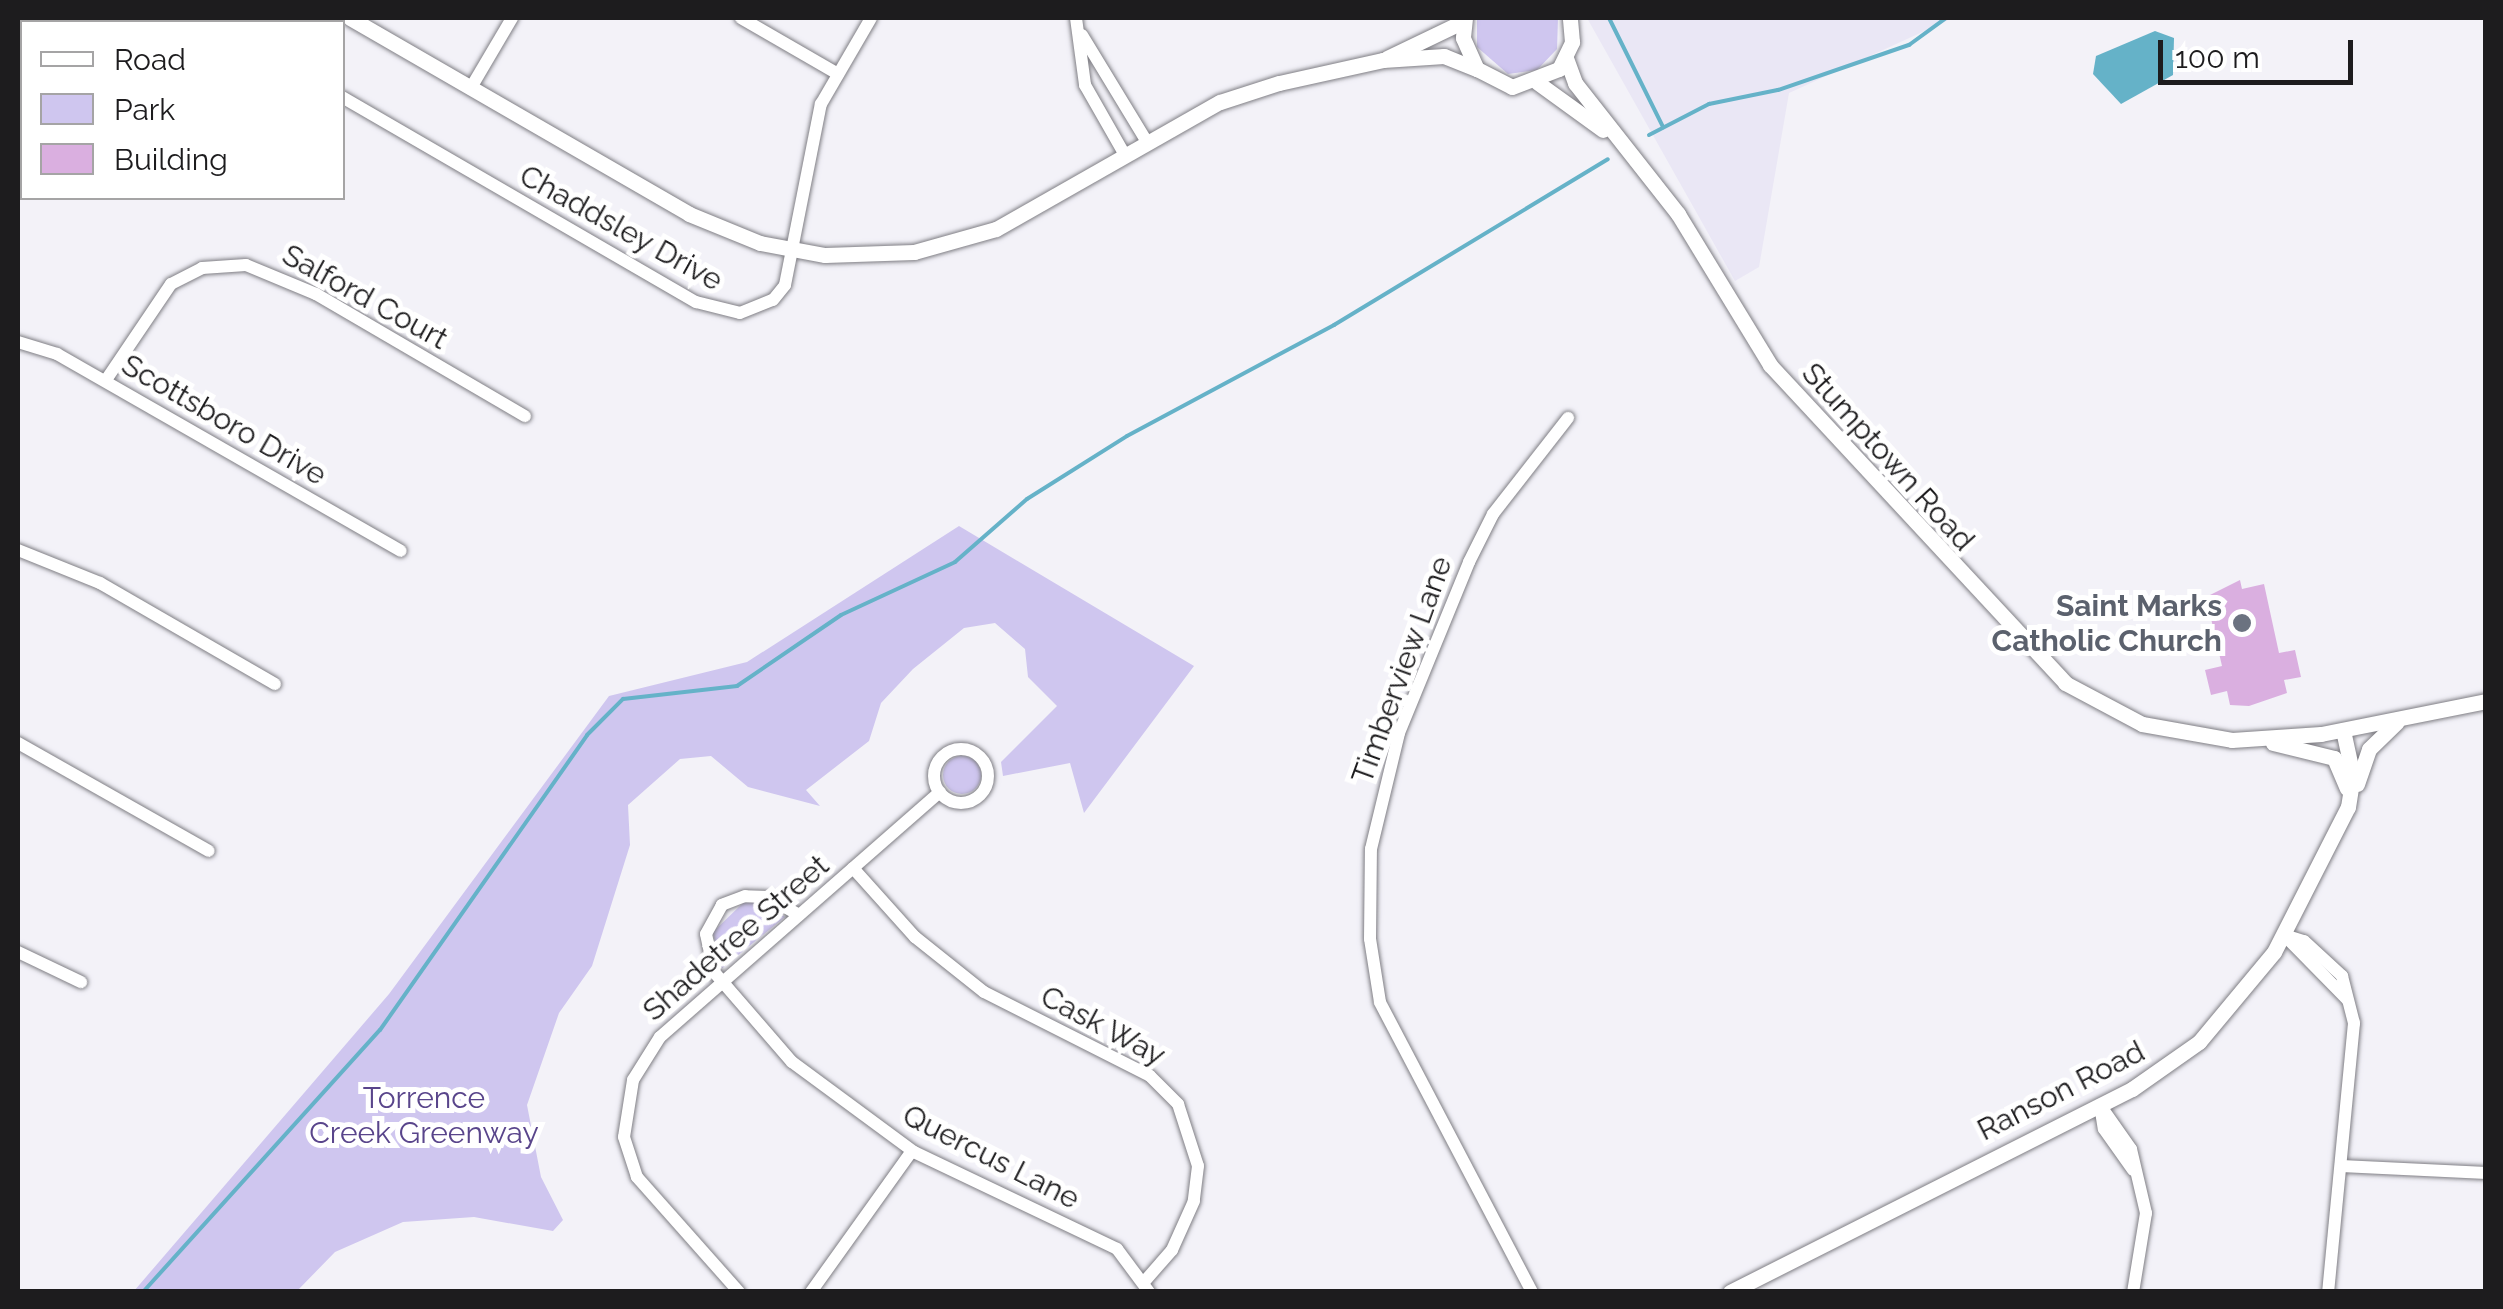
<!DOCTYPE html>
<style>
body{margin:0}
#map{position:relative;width:2503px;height:1309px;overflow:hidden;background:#f3f2f8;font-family:Raleway,sans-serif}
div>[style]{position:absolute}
.built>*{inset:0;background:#eae7f5}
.green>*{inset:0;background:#cfc6ef}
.round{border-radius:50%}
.water>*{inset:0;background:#65b2c8}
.stream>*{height:4px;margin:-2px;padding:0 2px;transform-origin:2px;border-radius:2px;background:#65b2c8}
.building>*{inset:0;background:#daafe0}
.roads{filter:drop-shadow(0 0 2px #7f7e84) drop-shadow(0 0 2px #7f7e84)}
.minor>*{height:12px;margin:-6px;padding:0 6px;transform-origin:6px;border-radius:6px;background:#fff}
.minor>.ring{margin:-6px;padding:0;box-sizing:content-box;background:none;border:12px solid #fff;border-radius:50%}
.tertiary>*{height:15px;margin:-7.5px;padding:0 7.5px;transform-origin:7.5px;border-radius:7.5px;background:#fff}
.dots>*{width:28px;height:28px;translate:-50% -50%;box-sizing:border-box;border:5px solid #fff;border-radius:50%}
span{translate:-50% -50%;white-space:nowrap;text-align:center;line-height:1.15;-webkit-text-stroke:10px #fff;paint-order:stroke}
.street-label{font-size:30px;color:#1d1c1e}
.worship-label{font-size:30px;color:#5b616d;font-weight:700}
.right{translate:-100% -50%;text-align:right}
.park-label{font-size:30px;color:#59458b}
.frame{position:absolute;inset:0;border:20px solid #1d1c1e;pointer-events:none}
.legend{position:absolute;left:20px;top:20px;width:325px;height:180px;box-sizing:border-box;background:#fff;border:2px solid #a5a4a5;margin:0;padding:12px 18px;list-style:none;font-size:30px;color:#1d1c1e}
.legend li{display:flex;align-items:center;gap:20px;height:50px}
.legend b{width:50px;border:2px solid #a5a4a5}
.scale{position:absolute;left:2158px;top:40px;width:195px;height:45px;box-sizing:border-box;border:5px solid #1d1c1e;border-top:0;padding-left:12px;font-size:30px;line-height:35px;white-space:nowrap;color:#1d1c1e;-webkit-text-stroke:8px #fff;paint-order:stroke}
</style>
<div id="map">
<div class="built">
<div style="clip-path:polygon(1587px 18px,1953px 18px,1789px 93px,1759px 267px,1735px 281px)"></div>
</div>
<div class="green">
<div style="clip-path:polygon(1477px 18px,1558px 18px,1557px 49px,1537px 70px,1508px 74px,1477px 47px)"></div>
<div style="clip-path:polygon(959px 526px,1194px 666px,1084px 813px,1070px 763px,1003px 776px,1001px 762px,1057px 706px,1028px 677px,1025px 649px,995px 623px,964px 628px,913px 669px,881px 703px,869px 741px,806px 790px,820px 806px,748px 787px,711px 756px,680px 759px,628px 805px,630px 845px,592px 966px,559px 1013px,527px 1105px,541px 1177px,563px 1220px,553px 1231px,474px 1217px,403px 1222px,335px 1252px,297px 1291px,134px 1291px,389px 994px,609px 696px,747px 662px)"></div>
<div class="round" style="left:943px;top:756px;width:38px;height:38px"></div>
<div style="clip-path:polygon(744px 902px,766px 902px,785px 917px,720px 970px,713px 932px)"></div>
</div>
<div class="water">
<div style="clip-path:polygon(2155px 31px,2174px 38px,2173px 75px,2121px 104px,2093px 74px,2096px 56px)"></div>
</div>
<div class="stream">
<div style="left:1609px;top:18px;width:122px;rotate:63.6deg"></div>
<div style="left:1649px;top:135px;width:68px;rotate:-27.3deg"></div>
<div style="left:1709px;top:104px;width:70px;rotate:-11.5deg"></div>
<div style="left:1778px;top:90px;width:139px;rotate:-19deg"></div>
<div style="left:1909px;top:45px;width:46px;rotate:-36.1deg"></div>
<div style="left:143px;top:1292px;width:353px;rotate:-47.9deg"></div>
<div style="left:380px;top:1030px;width:360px;rotate:-54.9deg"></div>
<div style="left:587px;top:735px;width:51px;rotate:-45deg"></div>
<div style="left:623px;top:699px;width:115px;rotate:-6.5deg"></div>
<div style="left:737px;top:686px;width:126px;rotate:-34.3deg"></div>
<div style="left:841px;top:615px;width:126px;rotate:-24.9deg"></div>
<div style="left:955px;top:562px;width:96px;rotate:-41.2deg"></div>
<div style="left:1027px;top:499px;width:118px;rotate:-32.2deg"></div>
<div style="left:1127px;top:436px;width:235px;rotate:-28.2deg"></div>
<div style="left:1334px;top:325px;width:320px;rotate:-31.2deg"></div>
</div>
<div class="building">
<div style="clip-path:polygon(2240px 580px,2242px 589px,2264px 584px,2279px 653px,2295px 650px,2301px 677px,2284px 680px,2287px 693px,2249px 706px,2230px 705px,2227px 691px,2211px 695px,2205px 670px,2222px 666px,2206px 597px)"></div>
</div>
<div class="roads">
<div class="minor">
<div style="left:204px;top:18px;width:10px;rotate:24deg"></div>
<div style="left:741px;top:18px;width:112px;rotate:30deg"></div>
<div style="left:1076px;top:18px;width:68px;rotate:82.3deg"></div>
<div style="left:1085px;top:85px;width:81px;rotate:60.3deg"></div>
<div style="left:1082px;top:35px;width:125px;rotate:58.7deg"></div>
<div style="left:472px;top:86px;width:79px;rotate:-59.5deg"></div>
<div style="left:342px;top:97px;width:409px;rotate:30.1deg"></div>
<div style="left:696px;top:302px;width:45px;rotate:14deg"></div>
<div style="left:740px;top:313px;width:35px;rotate:-22deg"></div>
<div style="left:773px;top:300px;width:19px;rotate:-51deg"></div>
<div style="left:785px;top:285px;width:185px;rotate:-78.8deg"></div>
<div style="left:821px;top:104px;width:99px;rotate:-59.8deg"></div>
<div style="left:18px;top:132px;width:4px;rotate:-56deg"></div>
<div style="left:18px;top:342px;width:41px;rotate:17.1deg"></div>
<div style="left:57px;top:354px;width:396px;rotate:29.8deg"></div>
<div style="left:106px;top:380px;width:116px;rotate:-55.9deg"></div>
<div style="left:171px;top:284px;width:35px;rotate:-27deg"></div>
<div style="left:202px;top:268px;width:44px;rotate:-3.9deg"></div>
<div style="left:246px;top:265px;width:76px;rotate:22.5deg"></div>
<div style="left:316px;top:294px;width:242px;rotate:30.3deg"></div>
<div style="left:18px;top:550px;width:88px;rotate:21.9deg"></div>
<div style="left:100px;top:583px;width:202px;rotate:30deg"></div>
<div style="left:18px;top:743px;width:219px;rotate:29.5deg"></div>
<div class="ring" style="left:934px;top:749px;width:42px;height:42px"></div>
<div style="left:853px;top:868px;width:93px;rotate:48.1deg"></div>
<div style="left:915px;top:937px;width:88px;rotate:38.6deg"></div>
<div style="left:984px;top:992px;width:186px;rotate:26.8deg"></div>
<div style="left:1150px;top:1076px;width:40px;rotate:45deg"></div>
<div style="left:1178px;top:1104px;width:65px;rotate:72.1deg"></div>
<div style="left:1198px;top:1166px;width:35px;rotate:97deg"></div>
<div style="left:1194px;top:1201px;width:54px;rotate:114.2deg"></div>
<div style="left:1172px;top:1250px;width:43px;rotate:131.2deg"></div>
<div style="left:799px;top:915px;width:36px;rotate:-150deg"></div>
<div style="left:768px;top:897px;width:23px;rotate:-178deg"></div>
<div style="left:745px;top:896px;width:25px;rotate:159deg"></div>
<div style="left:722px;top:905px;width:33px;rotate:119deg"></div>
<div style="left:706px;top:934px;width:39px;rotate:78deg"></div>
<div style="left:714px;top:972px;width:119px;rotate:49.1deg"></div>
<div style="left:792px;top:1062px;width:152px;rotate:36.4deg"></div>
<div style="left:914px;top:1152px;width:225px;rotate:25.5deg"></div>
<div style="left:1117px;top:1249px;width:54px;rotate:53.3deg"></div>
<div style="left:2284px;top:935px;width:21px;rotate:17deg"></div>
<div style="left:2304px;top:941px;width:52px;rotate:42.6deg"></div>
<div style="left:2342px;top:976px;width:49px;rotate:75.7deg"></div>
<div style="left:2354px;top:1023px;width:270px;rotate:95.5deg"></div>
<div style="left:2284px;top:935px;width:90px;rotate:45.5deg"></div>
<div style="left:18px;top:952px;width:70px;rotate:25.5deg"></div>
<div style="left:2100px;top:1105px;width:54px;rotate:54.8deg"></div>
<div style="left:2131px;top:1149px;width:66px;rotate:76.8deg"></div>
<div style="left:2146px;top:1213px;width:80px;rotate:99.3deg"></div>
<div style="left:2100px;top:1105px;width:24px;rotate:81deg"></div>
<div style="left:2104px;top:1129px;width:50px;rotate:54.7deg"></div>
<div style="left:2342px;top:1166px;width:144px;rotate:2.8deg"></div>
<div style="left:739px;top:1292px;width:154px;rotate:-131.6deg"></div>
<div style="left:637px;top:1177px;width:42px;rotate:-108deg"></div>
<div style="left:624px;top:1137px;width:58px;rotate:-81deg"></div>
<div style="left:633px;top:1080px;width:51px;rotate:-57.9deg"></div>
<div style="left:660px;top:1037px;width:372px;rotate:-41.2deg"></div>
<div style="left:811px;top:1292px;width:173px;rotate:-54.4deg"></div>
<div style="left:1532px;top:1292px;width:327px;rotate:-117.7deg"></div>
<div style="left:1380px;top:1002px;width:64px;rotate:-99deg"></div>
<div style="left:1370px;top:939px;width:90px;rotate:-89.4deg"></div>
<div style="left:1371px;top:849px;width:119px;rotate:-76.4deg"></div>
<div style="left:1399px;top:733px;width:185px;rotate:-67.7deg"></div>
<div style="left:1469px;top:562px;width:54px;rotate:-63.4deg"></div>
<div style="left:1493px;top:514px;width:122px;rotate:-52deg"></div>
</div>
<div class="tertiary">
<div style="left:350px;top:18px;width:392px;rotate:30deg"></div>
<div style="left:689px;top:214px;width:77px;rotate:22.2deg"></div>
<div style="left:760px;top:243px;width:66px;rotate:10.5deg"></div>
<div style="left:825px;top:255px;width:89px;rotate:-1.9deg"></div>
<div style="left:914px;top:252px;width:85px;rotate:-15.7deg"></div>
<div style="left:996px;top:229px;width:257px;rotate:-29.6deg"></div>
<div style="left:1220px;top:102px;width:62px;rotate:-17.9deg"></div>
<div style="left:1279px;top:83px;width:107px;rotate:-12.5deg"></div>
<div style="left:1383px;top:60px;width:61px;rotate:-3.8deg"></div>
<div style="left:1444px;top:56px;width:35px;rotate:22deg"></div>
<div style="left:1465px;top:18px;width:20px;rotate:96deg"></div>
<div style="left:1463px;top:38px;width:34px;rotate:66deg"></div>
<div style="left:1477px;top:69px;width:39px;rotate:27deg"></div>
<div style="left:1512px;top:87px;width:50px;rotate:-21deg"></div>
<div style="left:1559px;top:69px;width:30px;rotate:-64deg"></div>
<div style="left:1572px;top:42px;width:24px;rotate:-95deg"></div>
<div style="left:1387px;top:58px;width:85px;rotate:-25.7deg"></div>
<div style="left:1566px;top:58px;width:27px;rotate:70deg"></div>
<div style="left:1575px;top:83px;width:167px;rotate:51.8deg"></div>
<div style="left:1678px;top:214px;width:177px;rotate:58.6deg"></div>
<div style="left:1770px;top:365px;width:434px;rotate:47.1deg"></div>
<div style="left:2065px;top:683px;width:87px;rotate:28deg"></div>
<div style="left:2142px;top:724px;width:91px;rotate:10.1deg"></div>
<div style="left:2232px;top:740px;width:89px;rotate:-3.9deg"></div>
<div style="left:2321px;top:734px;width:168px;rotate:-11.3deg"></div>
<div style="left:1538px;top:83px;width:80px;rotate:35.9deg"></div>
<div style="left:2273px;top:743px;width:63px;rotate:13.8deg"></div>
<div style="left:2334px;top:758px;width:33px;rotate:67deg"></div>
<div style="left:2357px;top:784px;width:37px;rotate:-71deg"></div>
<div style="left:2369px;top:749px;width:39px;rotate:-44deg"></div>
<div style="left:1730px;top:1292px;width:450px;rotate:-26.8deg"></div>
<div style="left:2132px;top:1089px;width:82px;rotate:-35deg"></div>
<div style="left:2199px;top:1042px;width:117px;rotate:-50.2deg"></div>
<div style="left:2274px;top:952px;width:163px;rotate:-63deg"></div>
<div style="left:2348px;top:807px;width:31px;rotate:-81deg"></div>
<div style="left:2353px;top:776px;width:47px;rotate:-102.3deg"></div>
</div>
</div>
<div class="dots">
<div style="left:2242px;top:623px;background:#6b7280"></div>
</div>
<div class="street-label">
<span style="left:621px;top:228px;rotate:29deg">Chaddsley Drive</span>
<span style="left:365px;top:297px;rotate:29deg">Salford Court</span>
<span style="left:224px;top:420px;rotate:30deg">Scottsboro Drive</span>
<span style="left:1888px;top:457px;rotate:48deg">Stumptown Road</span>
<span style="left:1402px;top:670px;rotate:-70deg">Timberview Lane</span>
<span style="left:736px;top:938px;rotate:-41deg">Shadetree Street</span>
<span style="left:1103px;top:1026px;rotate:28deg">Cask Way</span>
<span style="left:2061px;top:1091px;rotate:-27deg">Ranson Road</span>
<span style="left:991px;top:1157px;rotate:27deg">Quercus Lane</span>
</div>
<div class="worship-label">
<span class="right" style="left:2222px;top:623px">Saint Marks<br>Catholic Church</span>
</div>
<div class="park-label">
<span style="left:424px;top:1115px">Torrence<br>Creek Greenway</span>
</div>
<div class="frame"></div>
<ul class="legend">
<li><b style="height:12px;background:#fff"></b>Road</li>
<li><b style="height:28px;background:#cfc6ef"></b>Park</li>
<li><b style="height:28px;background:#daafe0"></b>Building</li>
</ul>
<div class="scale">100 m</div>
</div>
